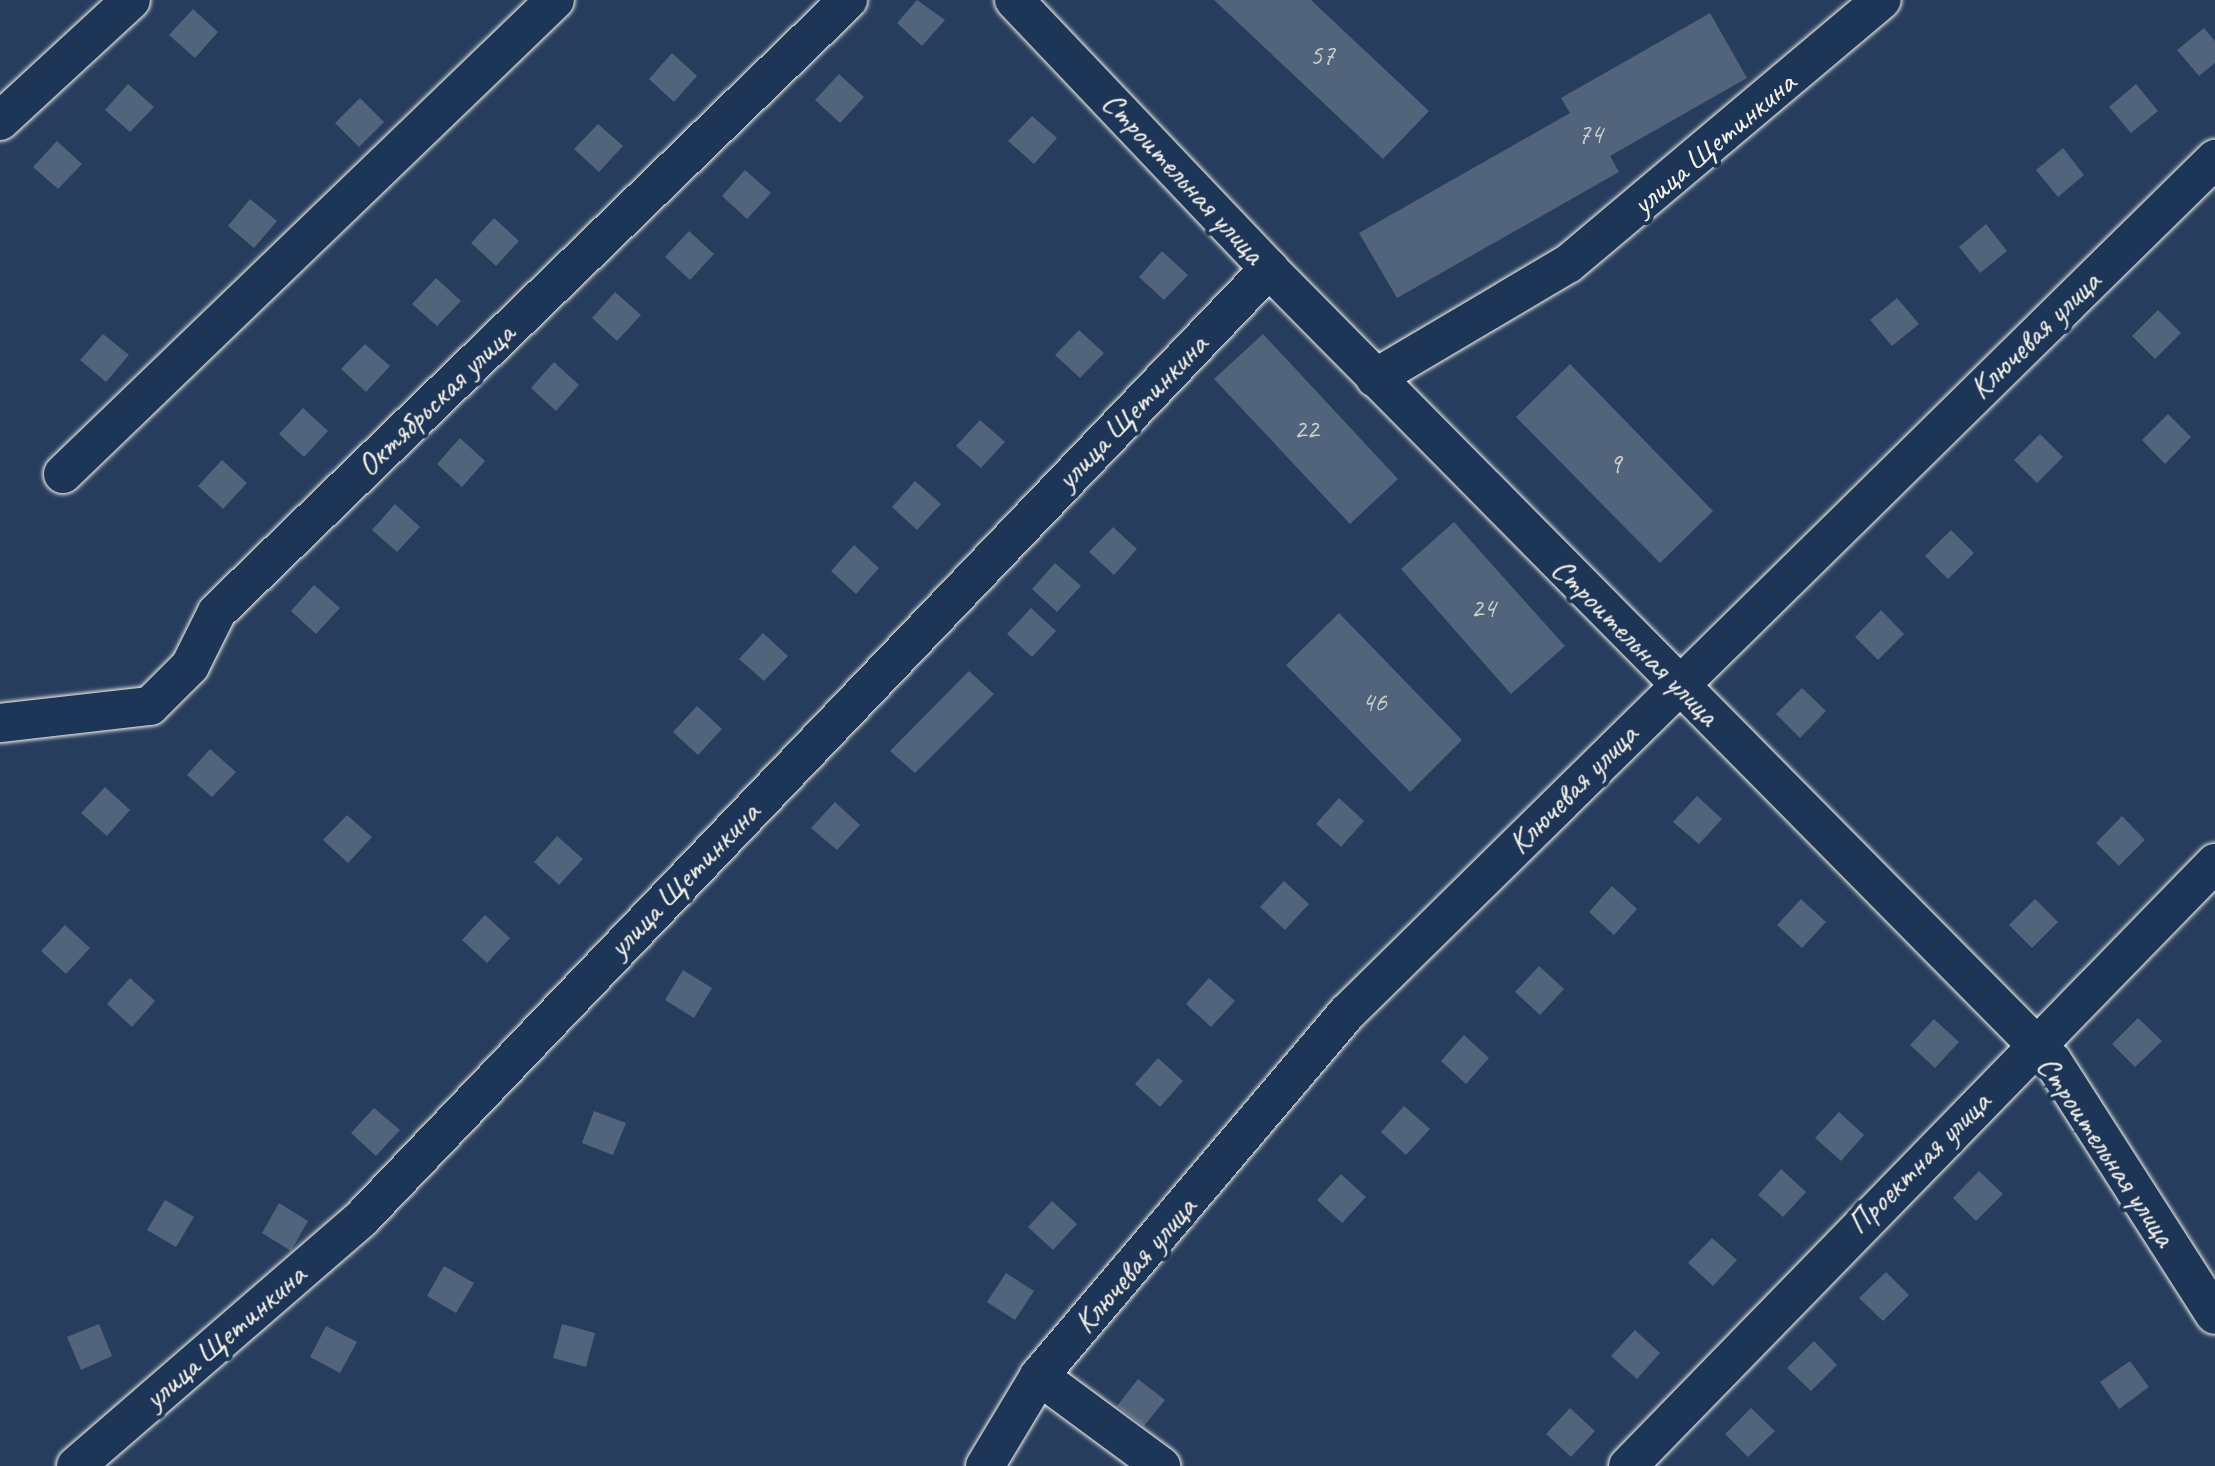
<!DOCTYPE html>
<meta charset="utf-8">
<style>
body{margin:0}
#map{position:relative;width:2215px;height:1466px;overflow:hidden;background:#263d5d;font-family:Caveat,sans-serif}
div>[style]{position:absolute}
.building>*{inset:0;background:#52647b}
.roads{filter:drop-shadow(0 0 2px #f4f1e8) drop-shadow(0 0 2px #f4f1e8)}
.minor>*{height:38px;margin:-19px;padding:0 19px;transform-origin:19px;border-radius:19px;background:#1d3557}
span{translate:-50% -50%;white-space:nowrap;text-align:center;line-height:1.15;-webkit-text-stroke:8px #1d3557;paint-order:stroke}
.number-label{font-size:28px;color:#cccecd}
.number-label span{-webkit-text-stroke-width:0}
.street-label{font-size:32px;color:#f4f1e8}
</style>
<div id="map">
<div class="building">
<div style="clip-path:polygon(917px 0,945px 20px,922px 46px,897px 23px)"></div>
<div style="clip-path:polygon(1214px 0,1311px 0,1429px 111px,1383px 159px)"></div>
<div style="clip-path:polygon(193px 9px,218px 32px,195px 58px,169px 35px)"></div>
<div style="clip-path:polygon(1710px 13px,1747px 78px,1610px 156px,1619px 172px,1397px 298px,1359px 233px,1570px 113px,1561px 98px)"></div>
<div style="clip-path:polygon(2204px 28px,2215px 41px,2215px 63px,2199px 76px,2177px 50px)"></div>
<div style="clip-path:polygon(672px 53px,697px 76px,674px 102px,649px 79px)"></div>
<div style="clip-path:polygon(839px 74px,864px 97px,840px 123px,815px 100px)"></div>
<div style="clip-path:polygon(128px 84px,154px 107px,130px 132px,105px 110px)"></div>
<div style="clip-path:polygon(2136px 84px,2158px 111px,2131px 133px,2109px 107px)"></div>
<div style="clip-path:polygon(360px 98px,384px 122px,359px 147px,335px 123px)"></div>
<div style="clip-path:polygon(1032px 116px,1057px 138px,1034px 164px,1008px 141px)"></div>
<div style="clip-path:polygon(598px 124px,623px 146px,599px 172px,574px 149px)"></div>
<div style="clip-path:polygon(57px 141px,82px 164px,58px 189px,33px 167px)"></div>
<div style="clip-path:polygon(2063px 148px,2084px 175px,2058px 197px,2036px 170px)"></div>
<div style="clip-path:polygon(745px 170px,771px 193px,747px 219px,722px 196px)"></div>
<div style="clip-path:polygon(250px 199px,277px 221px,254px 248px,228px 226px)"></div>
<div style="clip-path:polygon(494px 218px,519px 241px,496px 266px,471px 243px)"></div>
<div style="clip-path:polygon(1986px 224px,2007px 251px,1980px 273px,1959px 247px)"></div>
<div style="clip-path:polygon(689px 231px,714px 254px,690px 280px,665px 257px)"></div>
<div style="clip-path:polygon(1162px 251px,1188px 275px,1164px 300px,1139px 277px)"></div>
<div style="clip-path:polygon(436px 278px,461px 301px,437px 326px,412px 304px)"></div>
<div style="clip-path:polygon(615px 292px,641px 315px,617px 341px,592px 318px)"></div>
<div style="clip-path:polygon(1897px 298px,1919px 324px,1892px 346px,1870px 320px)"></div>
<div style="clip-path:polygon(2158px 310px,2181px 333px,2155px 359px,2132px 336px)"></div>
<div style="clip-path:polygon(1079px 330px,1104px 353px,1080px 378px,1055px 355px)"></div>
<div style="clip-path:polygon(103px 334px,129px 355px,106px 382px,80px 360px)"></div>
<div style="clip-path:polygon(1263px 334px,1398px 479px,1350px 524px,1214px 379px)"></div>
<div style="clip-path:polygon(365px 344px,390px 366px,366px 392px,341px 369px)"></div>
<div style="clip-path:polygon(554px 362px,579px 385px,556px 411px,531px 388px)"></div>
<div style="clip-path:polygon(1570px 364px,1713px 511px,1660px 563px,1516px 417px)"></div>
<div style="clip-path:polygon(303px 408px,328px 431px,304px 457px,279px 434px)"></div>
<div style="clip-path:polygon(2168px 414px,2191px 437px,2165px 464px,2142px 440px)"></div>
<div style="clip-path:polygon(980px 420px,1005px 442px,981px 468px,956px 446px)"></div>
<div style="clip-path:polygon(2040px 434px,2063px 457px,2037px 483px,2014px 460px)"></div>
<div style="clip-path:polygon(460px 438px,485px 461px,462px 487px,437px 464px)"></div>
<div style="clip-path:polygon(222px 460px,247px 483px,223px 509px,198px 486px)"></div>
<div style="clip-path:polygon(915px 481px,941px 504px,917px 530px,892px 507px)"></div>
<div style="clip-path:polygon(395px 504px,420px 527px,397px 552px,372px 530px)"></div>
<div style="clip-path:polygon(1454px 522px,1565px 646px,1511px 694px,1401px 569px)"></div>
<div style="clip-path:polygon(1113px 527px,1137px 549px,1114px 575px,1089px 552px)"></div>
<div style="clip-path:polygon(1951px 530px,1974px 553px,1948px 579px,1925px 556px)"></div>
<div style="clip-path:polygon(854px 545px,879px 568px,856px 594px,831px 571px)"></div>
<div style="clip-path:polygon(1055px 563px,1081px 586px,1057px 612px,1032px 589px)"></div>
<div style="clip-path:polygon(314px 585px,340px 608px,316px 634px,291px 611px)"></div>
<div style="clip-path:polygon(1031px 608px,1056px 631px,1032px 657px,1007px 634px)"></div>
<div style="clip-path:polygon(1881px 610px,1904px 634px,1878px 660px,1855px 637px)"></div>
<div style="clip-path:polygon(1339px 613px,1462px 740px,1410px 792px,1286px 665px)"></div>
<div style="clip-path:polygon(763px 633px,788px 656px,764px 681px,739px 659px)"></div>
<div style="clip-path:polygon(969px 671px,994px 694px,915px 773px,890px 751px)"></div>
<div style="clip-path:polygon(1802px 688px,1826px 711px,1800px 738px,1776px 714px)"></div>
<div style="clip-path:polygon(697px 706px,722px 729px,698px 755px,673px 732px)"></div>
<div style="clip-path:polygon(210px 749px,236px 772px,212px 797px,187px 775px)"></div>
<div style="clip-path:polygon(105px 787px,130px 810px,107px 836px,81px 813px)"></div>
<div style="clip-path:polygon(1697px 796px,1722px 819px,1699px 844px,1673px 822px)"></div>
<div style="clip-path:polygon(1339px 798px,1364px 821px,1341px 847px,1316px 824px)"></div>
<div style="clip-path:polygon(835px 802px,860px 825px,837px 850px,811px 828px)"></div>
<div style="clip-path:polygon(347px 815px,372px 837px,348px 863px,323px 840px)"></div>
<div style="clip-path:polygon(2122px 816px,2145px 840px,2119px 866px,2096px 843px)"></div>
<div style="clip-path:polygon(557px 836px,583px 859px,559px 885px,534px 862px)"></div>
<div style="clip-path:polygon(1284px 881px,1309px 904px,1285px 930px,1260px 907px)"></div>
<div style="clip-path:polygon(1612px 886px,1637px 909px,1614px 935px,1589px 912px)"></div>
<div style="clip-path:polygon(1801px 899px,1826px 922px,1802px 948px,1777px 925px)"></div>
<div style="clip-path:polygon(2035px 899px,2058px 922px,2032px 948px,2009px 925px)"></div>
<div style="clip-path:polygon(485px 915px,510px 938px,487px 963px,462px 940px)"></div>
<div style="clip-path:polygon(65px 925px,90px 948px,66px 974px,41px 951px)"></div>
<div style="clip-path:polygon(1539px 966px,1564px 989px,1540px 1015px,1515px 992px)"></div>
<div style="clip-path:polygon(683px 970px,712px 988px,694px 1018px,665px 1000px)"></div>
<div style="clip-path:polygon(130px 978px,155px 1001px,132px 1027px,107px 1004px)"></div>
<div style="clip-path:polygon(1209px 978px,1235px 1001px,1211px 1027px,1186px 1004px)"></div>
<div style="clip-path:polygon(2138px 1018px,2162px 1041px,2135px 1067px,2112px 1044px)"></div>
<div style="clip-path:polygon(1934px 1019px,1959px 1042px,1935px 1068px,1910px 1045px)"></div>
<div style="clip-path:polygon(1464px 1035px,1489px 1058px,1466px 1084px,1441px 1061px)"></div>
<div style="clip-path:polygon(1158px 1058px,1183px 1081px,1160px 1107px,1135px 1084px)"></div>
<div style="clip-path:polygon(1404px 1106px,1430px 1129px,1406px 1155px,1381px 1132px)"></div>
<div style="clip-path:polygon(374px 1108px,400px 1130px,376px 1156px,351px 1133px)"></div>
<div style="clip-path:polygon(594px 1111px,626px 1123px,613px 1155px,582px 1143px)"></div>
<div style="clip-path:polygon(1839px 1112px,1864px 1135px,1841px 1161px,1815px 1138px)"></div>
<div style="clip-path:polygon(1781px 1169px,1806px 1192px,1783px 1217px,1758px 1195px)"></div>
<div style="clip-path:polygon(1979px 1171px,2003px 1194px,1976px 1221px,1953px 1198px)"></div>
<div style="clip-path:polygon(1341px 1174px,1366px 1197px,1342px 1223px,1317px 1200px)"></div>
<div style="clip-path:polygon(165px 1200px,194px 1217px,176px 1247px,147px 1230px)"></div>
<div style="clip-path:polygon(1052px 1201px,1077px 1224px,1053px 1250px,1028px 1227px)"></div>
<div style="clip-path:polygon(279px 1203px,308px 1221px,291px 1251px,262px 1233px)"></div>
<div style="clip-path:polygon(1712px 1238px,1737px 1260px,1713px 1286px,1688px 1263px)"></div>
<div style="clip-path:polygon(444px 1266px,474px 1283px,456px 1313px,427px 1296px)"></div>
<div style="clip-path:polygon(1886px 1272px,1909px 1295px,1883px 1321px,1859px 1298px)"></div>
<div style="clip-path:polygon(1006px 1273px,1034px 1291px,1015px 1320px,987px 1302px)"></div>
<div style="clip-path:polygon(99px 1324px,112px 1356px,81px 1370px,67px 1337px)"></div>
<div style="clip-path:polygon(562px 1324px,595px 1333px,586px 1367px,553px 1358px)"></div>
<div style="clip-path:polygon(326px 1326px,357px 1342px,340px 1373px,310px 1357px)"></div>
<div style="clip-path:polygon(1635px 1330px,1660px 1353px,1637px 1379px,1611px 1356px)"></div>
<div style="clip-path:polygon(1814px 1341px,1837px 1365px,1811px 1391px,1787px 1368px)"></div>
<div style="clip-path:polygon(2130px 1361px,2149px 1387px,2119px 1409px,2100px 1382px)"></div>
<div style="clip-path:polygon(1138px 1379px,1165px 1400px,1144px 1426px,1117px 1406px)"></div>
<div style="clip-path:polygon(1570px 1408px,1595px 1431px,1571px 1457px,1546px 1434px)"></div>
<div style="clip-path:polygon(1751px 1408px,1775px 1431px,1748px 1457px,1725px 1434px)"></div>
</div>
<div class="roads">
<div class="minor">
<div style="left:1014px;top:0;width:371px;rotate:46.5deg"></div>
<div style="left:1269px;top:269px;width:1115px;rotate:45.33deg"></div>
<div style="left:2053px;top:1062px;width:300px;rotate:57.4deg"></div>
<div style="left:0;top:121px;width:178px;rotate:-42.7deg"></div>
<div style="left:1375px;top:378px;width:224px;rotate:-30.6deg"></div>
<div style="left:1568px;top:264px;width:410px;rotate:-40.1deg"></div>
<div style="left:63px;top:474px;width:683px;rotate:-43.93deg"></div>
<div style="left:0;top:723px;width:151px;rotate:-6.5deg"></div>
<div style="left:150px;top:706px;width:57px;rotate:-45deg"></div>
<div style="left:190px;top:666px;width:60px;rotate:-63.4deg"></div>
<div style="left:217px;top:612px;width:879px;rotate:-44.12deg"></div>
<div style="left:1039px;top:1376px;width:152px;rotate:36.4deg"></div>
<div style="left:76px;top:1466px;width:379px;rotate:-40.9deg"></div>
<div style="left:362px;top:1218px;width:1313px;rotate:-46.3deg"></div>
<div style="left:985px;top:1466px;width:105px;rotate:-59deg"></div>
<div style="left:1039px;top:1376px;width:476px;rotate:-49.7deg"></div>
<div style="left:1347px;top:1013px;width:1218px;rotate:-44.53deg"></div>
<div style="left:1628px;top:1466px;width:842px;rotate:-45.77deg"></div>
</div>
</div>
<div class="number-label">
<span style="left:1322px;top:55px">57</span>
<span style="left:1590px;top:134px">74</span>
<span style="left:1306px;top:429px">22</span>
<span style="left:1615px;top:464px">9</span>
<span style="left:1483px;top:608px">24</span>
<span style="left:1374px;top:702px">46</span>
</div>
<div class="street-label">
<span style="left:1714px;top:144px;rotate:-40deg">улица Щетинкина</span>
<span style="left:1183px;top:178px;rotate:47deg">Строительная улица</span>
<span style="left:2035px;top:335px;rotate:-44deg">Ключевая улица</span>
<span style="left:436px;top:400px;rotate:-44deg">Октябрьская улица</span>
<span style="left:1132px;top:412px;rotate:-46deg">улица Щетинкина</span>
<span style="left:1635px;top:642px;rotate:45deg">Строительная улица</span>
<span style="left:1573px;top:789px;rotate:-45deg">Ключевая улица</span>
<span style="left:684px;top:880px;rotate:-46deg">улица Щетинкина</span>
<span style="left:2106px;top:1151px;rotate:56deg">Строительная улица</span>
<span style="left:1919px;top:1163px;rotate:-45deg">Проектная улица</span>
<span style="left:1135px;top:1265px;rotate:-49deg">Ключевая улица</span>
<span style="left:225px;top:1337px;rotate:-41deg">улица Щетинкина</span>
</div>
</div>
